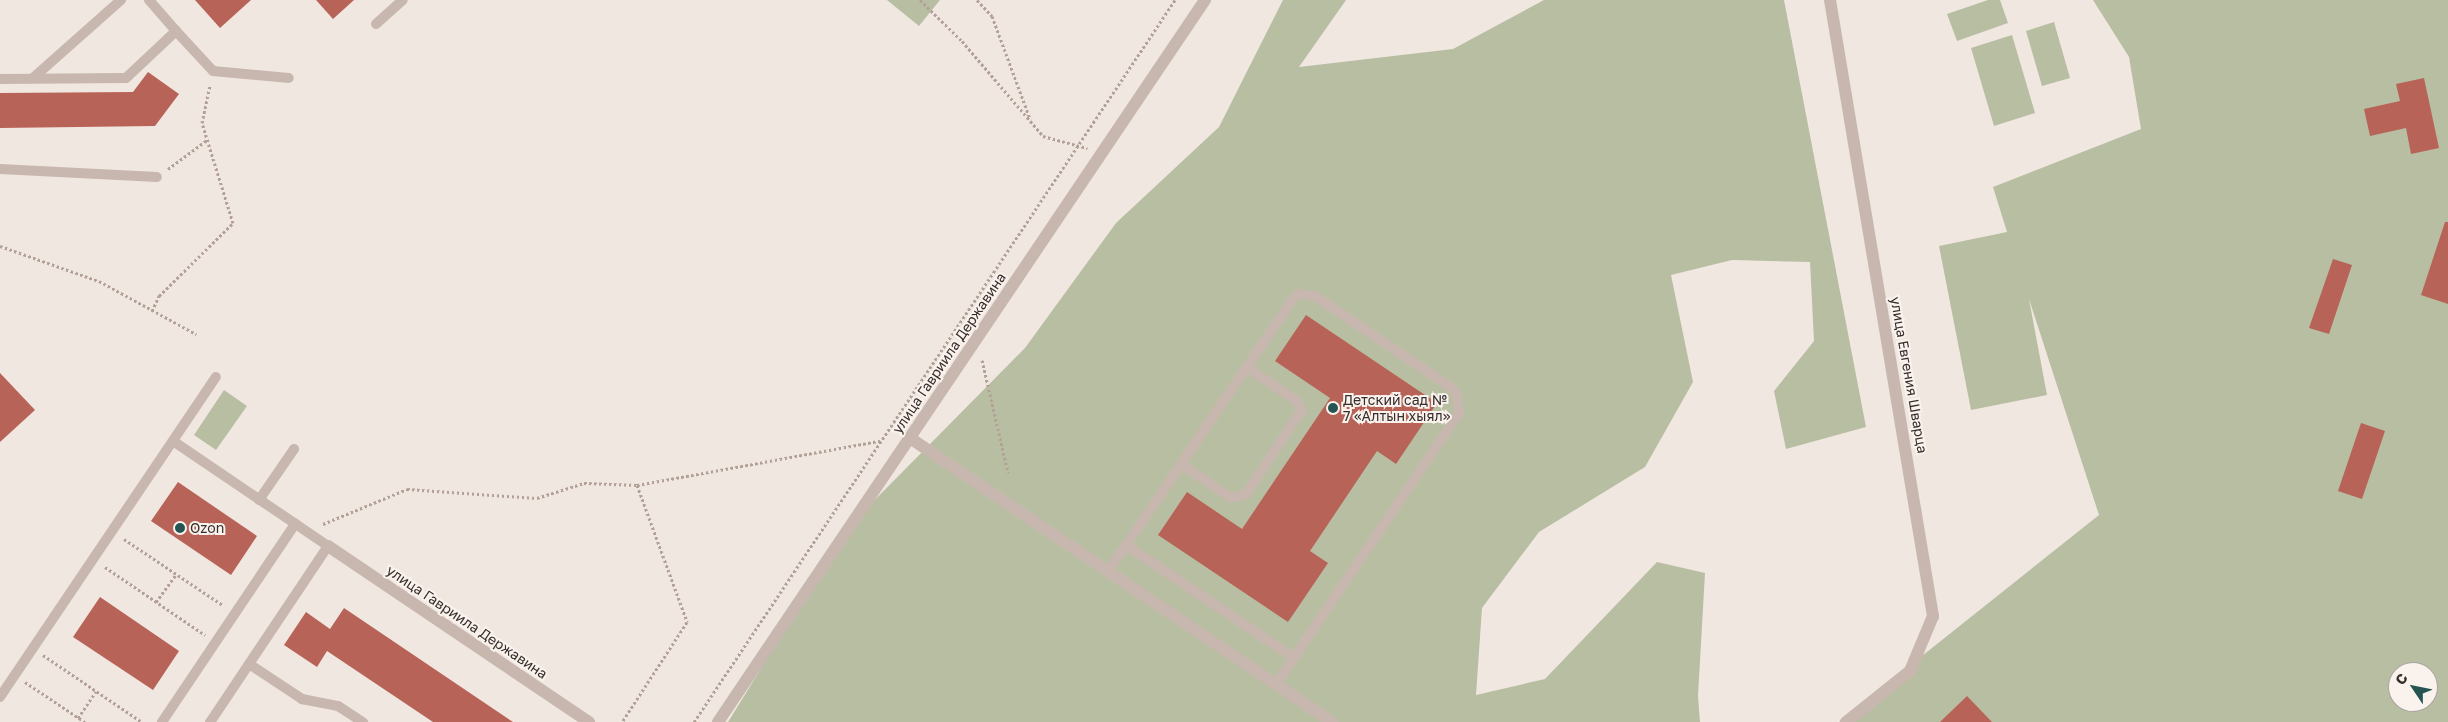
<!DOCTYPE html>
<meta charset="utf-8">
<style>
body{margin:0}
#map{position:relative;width:2448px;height:722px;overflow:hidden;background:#f1e7e1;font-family:"Golos Text",sans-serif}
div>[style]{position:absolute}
.green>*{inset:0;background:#b8bea2}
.building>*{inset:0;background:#b86358}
.path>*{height:3px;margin-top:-1.5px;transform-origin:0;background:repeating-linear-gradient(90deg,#b3a198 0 2.5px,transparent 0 5px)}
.lane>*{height:10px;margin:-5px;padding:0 5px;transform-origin:5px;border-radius:5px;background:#c8b7ae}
.street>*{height:12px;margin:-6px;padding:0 6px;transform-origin:6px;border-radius:6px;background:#c8b7ae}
.dots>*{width:14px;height:14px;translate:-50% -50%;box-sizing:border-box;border:2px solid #f9f2ed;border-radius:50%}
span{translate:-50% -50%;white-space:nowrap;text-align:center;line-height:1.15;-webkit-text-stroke:4px #f9f2ed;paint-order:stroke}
.street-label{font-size:14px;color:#372e2c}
.poi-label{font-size:14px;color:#372e2c}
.left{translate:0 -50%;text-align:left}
.north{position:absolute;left:2388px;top:662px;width:50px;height:50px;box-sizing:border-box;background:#f9f2ed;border:1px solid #aba4a0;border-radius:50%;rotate:304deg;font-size:14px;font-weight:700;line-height:20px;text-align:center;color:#372e2c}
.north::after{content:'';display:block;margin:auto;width:18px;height:22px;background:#265452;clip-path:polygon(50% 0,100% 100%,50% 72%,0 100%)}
</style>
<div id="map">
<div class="green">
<div style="clip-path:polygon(887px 0,940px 0,919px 26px)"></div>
<div style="clip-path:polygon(1283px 0,1346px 0,1299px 67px,1453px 49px,1544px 0,1784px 0,1866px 427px,1786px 449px,1774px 391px,1814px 341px,1810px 262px,1732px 260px,1671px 275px,1693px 382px,1645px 467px,1539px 532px,1482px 608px,1476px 695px,1545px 679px,1657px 562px,1705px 573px,1698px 696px,1700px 722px,728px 722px,849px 526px,1025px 348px,1116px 223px,1219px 127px)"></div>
<div style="clip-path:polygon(1988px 0,2000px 0,2008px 23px,1957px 41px,1947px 14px)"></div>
<div style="clip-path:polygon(evenodd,2093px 0,2448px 0,2448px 722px,1839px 722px,2099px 515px,2029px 299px,2047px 395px,1971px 410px,1939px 246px,2007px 232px,1993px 187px,2141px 129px,2129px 57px,2093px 0,2398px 672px,2428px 672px,2428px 702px,2398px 702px,2398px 672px)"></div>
<div style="clip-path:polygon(2054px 22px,2070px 78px,2042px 86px,2026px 31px)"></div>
<div style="clip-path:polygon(2012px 35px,2035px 113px,1994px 126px,1971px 48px)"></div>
<div style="clip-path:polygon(224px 390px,247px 406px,216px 450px,194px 435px)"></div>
</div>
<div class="building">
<div style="clip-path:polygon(195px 0,251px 0,220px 28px)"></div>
<div style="clip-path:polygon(316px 0,354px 0,333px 19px)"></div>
<div style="clip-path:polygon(148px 72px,179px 94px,155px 126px,0 128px,0 93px,133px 92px)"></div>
<div style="clip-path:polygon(2424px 78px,2439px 148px,2411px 154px,2406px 128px,2370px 136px,2364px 109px,2400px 101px,2396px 84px)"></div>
<div style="clip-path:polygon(2445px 222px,2448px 222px,2448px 304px,2421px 295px)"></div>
<div style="clip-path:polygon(2333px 259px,2352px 265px,2329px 334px,2309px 328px)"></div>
<div style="clip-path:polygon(1306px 315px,1437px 403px,1396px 464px,1377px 451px,1310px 551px,1328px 563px,1288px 622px,1158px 535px,1187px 492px,1242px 529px,1330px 398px,1275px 361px)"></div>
<div style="clip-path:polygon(0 373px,35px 410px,0 442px)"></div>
<div style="clip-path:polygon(2361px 423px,2385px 431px,2362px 499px,2338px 491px)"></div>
<div style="clip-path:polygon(178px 482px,257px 536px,231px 575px,151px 521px)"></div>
<div style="clip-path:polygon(100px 597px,179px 651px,153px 690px,73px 637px)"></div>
<div style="clip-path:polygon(344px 608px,467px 691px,513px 722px,433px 722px,327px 651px,317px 667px,284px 645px,306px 612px,330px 629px)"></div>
<div style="clip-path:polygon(1967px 696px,1992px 722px,1940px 722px)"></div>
</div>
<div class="path">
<div style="left:920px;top:0;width:59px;rotate:44.3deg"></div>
<div style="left:962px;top:41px;width:125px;rotate:49.5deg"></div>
<div style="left:1043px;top:136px;width:46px;rotate:15.3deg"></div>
<div style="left:977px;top:0;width:22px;rotate:47deg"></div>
<div style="left:992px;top:16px;width:110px;rotate:69.7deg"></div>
<div style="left:168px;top:169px;width:49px;rotate:-36.6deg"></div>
<div style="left:0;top:246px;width:105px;rotate:19.5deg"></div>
<div style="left:99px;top:281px;width:111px;rotate:28.7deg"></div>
<div style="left:152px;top:311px;width:17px;rotate:-65deg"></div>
<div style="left:159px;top:296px;width:104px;rotate:-44.6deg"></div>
<div style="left:233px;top:223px;width:105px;rotate:-107.2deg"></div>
<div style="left:202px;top:123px;width:39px;rotate:-78deg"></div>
<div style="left:982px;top:360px;width:116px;rotate:77deg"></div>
<div style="left:637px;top:485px;width:247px;rotate:-10.3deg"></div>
<div style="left:323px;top:524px;width:91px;rotate:-22.6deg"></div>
<div style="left:407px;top:489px;width:130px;rotate:4deg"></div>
<div style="left:537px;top:498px;width:49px;rotate:-17.7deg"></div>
<div style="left:584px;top:483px;width:53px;rotate:2.2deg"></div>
<div style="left:637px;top:485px;width:146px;rotate:69.9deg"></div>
<div style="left:687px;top:622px;width:119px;rotate:123deg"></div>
<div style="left:124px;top:539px;width:120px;rotate:33.8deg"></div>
<div style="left:105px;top:567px;width:121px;rotate:34.2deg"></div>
<div style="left:156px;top:602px;width:34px;rotate:-54deg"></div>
<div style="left:43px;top:655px;width:120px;rotate:34.1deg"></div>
<div style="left:25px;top:682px;width:72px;rotate:33.7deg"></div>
<div style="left:78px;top:718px;width:32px;rotate:-56deg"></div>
<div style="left:694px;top:722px;width:868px;rotate:-56.33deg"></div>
</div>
<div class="lane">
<div style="left:149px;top:0;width:41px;rotate:48.9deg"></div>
<div style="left:376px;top:24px;width:36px;rotate:-42deg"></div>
<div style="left:33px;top:78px;width:118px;rotate:-41.6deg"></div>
<div style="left:0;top:79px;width:126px;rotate:-0.5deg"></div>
<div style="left:126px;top:78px;width:69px;rotate:-43.2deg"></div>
<div style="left:176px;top:31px;width:54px;rotate:47.2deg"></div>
<div style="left:213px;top:71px;width:76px;rotate:5.3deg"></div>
<div style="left:0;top:169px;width:157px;rotate:2.9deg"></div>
<div style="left:173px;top:441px;width:187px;rotate:34.1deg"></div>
<div style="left:328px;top:546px;width:212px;rotate:123.8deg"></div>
<div style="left:1181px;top:464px;width:60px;rotate:34.2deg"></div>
<div style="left:1231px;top:498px;width:16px;rotate:-15deg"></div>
<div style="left:1246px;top:494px;width:100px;rotate:-56.5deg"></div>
<div style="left:1301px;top:411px;width:11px;rotate:-112deg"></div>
<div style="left:1297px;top:401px;width:61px;rotate:-146.3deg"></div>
<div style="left:259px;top:500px;width:62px;rotate:-55.5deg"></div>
<div style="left:1126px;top:545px;width:202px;rotate:33.9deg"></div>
<div style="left:1108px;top:572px;width:328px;rotate:-55.9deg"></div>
<div style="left:1292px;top:300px;width:9px;rotate:-41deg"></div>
<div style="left:1299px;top:294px;width:16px;rotate:7deg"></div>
<div style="left:1315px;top:296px;width:165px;rotate:33.9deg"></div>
<div style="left:1452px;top:388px;width:9px;rotate:54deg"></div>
<div style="left:1457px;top:395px;width:18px;rotate:84deg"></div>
<div style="left:1459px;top:413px;width:327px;rotate:124deg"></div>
<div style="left:249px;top:664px;width:64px;rotate:33.4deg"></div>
<div style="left:302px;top:699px;width:37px;rotate:11deg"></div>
<div style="left:338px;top:706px;width:30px;rotate:33deg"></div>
<div style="left:0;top:697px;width:386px;rotate:-56deg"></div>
<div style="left:162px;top:722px;width:239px;rotate:-56.1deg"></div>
</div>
<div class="street">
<div style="left:1830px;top:0;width:625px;rotate:80.51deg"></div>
<div style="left:1933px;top:616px;width:60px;rotate:112.7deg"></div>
<div style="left:1910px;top:671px;width:82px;rotate:141.4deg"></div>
<div style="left:910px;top:438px;width:509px;rotate:33.94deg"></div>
<div style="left:328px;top:546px;width:315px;rotate:34deg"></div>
<div style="left:718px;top:722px;width:871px;rotate:-56deg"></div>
</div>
<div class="dots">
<div style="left:1333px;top:408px;background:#265452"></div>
<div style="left:180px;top:528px;background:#265452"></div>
</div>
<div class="street-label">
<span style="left:949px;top:353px;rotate:-56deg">улица Гавриила Державина</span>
<span style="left:1909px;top:375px;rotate:80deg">улица Евгения Шварца</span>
<span style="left:467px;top:622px;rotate:34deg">улица Гавриила Державина</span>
</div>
<div class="poi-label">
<span class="left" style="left:1343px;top:408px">Детский сад №<br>7 «Алтын хыял»</span>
<span class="left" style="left:190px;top:528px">Ozon</span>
</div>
<div class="north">С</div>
</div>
